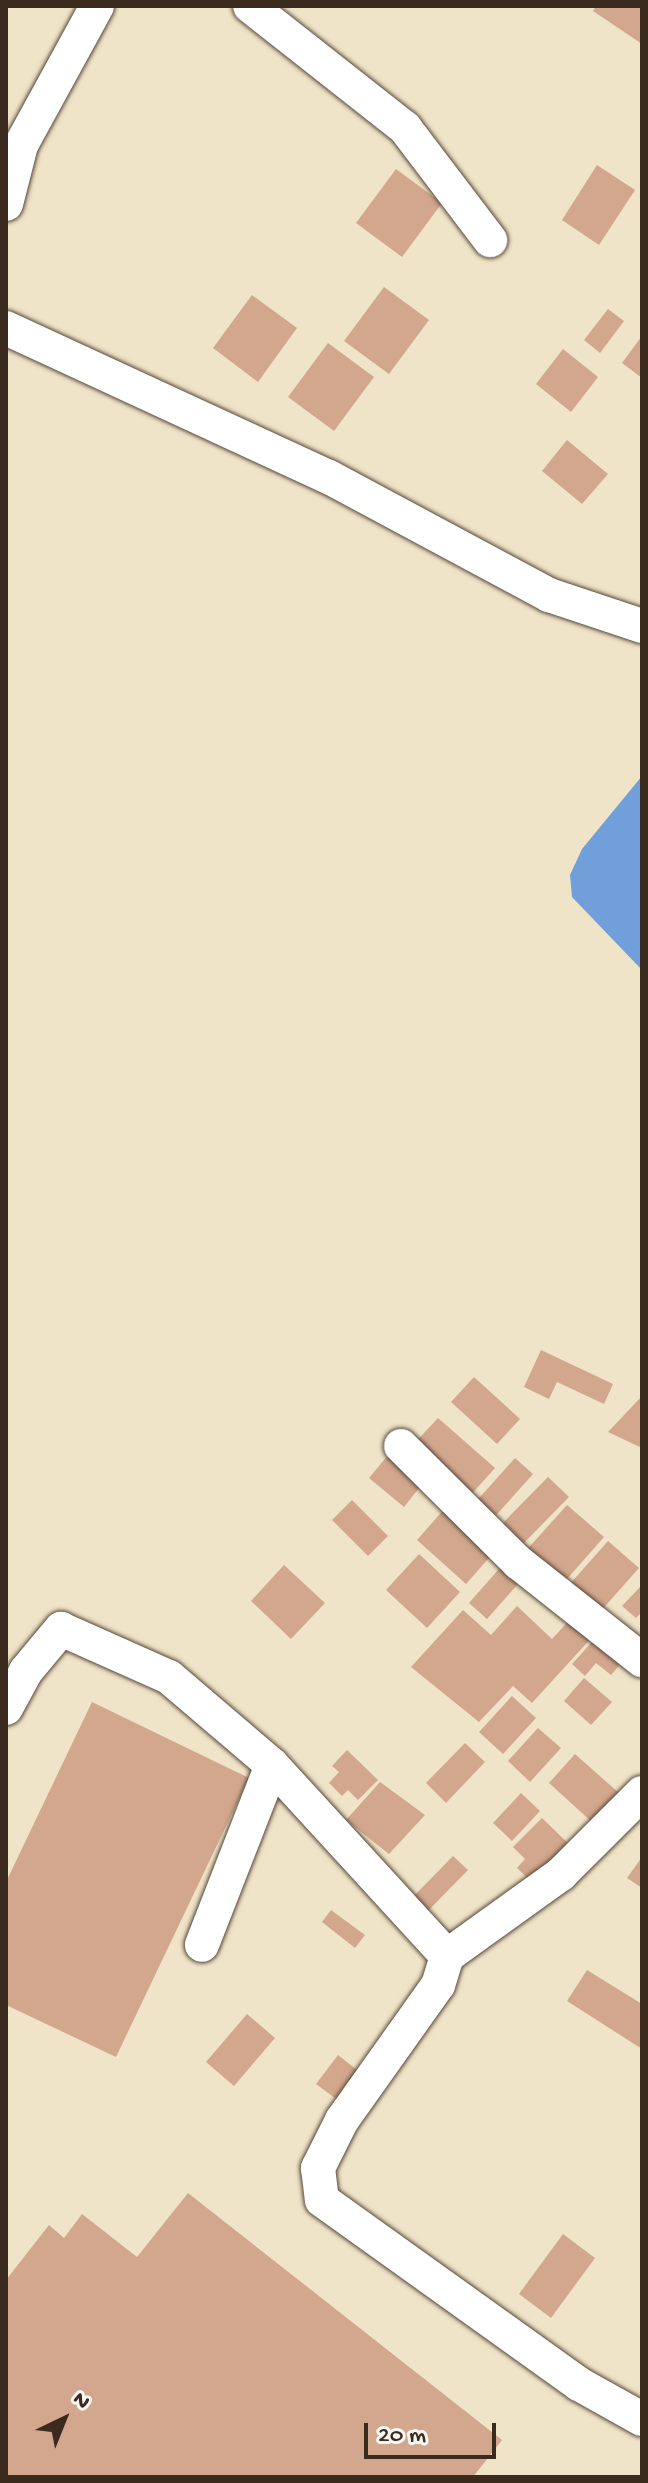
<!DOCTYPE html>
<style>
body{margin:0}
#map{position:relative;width:648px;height:2483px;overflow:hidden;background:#efe4c8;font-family:"Gochi Hand",sans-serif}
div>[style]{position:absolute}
.water>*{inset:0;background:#709fd9}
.building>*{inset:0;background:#d2a78d}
.roads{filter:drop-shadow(0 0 2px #564638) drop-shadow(0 0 2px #564638)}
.minor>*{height:34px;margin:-17px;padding:0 17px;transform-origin:17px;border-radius:17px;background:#fff}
span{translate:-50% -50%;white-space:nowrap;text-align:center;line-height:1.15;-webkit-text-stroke:7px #f6f6f2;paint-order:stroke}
.frame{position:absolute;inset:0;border:8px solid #3b2a1e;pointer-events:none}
.north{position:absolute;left:24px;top:2379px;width:80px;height:80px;-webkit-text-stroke:6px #f6f6f2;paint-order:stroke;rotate:43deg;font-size:22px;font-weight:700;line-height:32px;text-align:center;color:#3b2a1e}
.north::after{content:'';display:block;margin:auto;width:28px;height:36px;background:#3b2a1e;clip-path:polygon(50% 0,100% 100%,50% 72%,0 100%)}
.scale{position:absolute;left:364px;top:2423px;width:132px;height:36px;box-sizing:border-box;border:4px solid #3b2a1e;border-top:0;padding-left:10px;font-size:24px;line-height:28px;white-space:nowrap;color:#3b2a1e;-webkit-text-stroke:6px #f6f6f2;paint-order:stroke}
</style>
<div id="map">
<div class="water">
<div style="clip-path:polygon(642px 776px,642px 970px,572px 897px,570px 875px,582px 849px)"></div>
</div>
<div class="building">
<div style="clip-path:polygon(596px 6px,642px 6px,642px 44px,593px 11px)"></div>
<div style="clip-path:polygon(597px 165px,635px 190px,599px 245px,562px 220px)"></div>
<div style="clip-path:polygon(396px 169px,442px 203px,402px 257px,356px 223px)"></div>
<div style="clip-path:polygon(384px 287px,429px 320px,389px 374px,344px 341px)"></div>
<div style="clip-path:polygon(252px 295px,297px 328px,258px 382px,213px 348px)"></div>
<div style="clip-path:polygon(608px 309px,624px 321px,600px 353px,584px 340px)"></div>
<div style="clip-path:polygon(642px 336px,642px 378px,622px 363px)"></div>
<div style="clip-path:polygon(328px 343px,374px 377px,334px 431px,288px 397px)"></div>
<div style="clip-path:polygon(563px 349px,598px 377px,571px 412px,536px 384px)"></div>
<div style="clip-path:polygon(567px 440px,608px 474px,582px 504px,542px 471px)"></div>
<div style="clip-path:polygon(541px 1350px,613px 1384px,604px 1404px,557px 1382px,549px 1399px,524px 1387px)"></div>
<div style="clip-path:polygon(474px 1377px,520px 1419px,497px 1444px,451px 1402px)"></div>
<div style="clip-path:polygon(642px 1396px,642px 1448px,608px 1432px)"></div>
<div style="clip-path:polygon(438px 1418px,495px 1468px,468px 1498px,411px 1447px)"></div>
<div style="clip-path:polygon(389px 1454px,423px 1483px,404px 1507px,369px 1478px)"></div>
<div style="clip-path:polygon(515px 1458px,533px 1474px,490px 1522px,472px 1506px)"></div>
<div style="clip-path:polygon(548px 1477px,569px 1497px,522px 1545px,501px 1525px)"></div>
<div style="clip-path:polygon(352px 1500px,388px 1536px,368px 1556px,332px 1520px)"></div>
<div style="clip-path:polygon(567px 1505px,604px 1537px,559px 1588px,522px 1555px)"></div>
<div style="clip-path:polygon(446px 1507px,495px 1551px,466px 1584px,417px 1540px)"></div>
<div style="clip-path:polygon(608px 1541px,639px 1568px,600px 1612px,569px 1585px)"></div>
<div style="clip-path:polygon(419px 1554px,460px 1592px,427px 1628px,386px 1590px)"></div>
<div style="clip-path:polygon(506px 1561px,524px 1577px,487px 1619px,469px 1603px)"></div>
<div style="clip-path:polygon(284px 1565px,325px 1603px,291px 1639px,251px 1601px)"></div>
<div style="clip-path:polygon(642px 1585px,642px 1612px,636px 1618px,622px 1606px)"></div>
<div style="clip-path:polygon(517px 1606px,552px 1639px,574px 1615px,595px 1634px,532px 1703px,513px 1686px,479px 1722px,411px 1667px,463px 1610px,491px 1635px)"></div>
<div style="clip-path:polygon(601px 1632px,628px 1655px,611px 1675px,596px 1663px,585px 1676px,572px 1664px)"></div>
<div style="clip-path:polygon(584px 1678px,612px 1702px,591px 1725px,564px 1701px)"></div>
<div style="clip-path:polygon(512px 1696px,536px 1718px,503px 1754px,479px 1732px)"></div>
<div style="clip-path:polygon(92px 1702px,249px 1778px,116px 2057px,6px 2005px,6px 1882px)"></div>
<div style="clip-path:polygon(538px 1728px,561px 1748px,530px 1782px,508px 1761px)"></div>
<div style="clip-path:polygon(465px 1743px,485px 1762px,446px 1803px,426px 1783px)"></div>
<div style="clip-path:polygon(347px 1750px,378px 1780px,358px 1800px,348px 1790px,342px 1796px,329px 1783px,339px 1772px,332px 1766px)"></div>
<div style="clip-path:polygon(575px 1754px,619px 1793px,593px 1823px,549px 1783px)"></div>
<div style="clip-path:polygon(380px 1782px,425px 1815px,389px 1854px,346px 1820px)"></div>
<div style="clip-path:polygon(521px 1793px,540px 1811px,512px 1841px,493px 1823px)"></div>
<div style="clip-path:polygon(542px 1818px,574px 1849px,537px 1887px,517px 1868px,525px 1859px,513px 1847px)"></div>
<div style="clip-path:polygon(453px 1856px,468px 1870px,424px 1915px,410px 1900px)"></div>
<div style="clip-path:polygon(642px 1857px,642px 1888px,627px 1878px)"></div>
<div style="clip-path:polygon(331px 1910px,365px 1935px,355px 1948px,322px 1922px)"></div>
<div style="clip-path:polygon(587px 1970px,642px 2004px,642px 2049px,567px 2001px)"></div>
<div style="clip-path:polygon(247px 2014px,275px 2038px,234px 2086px,206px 2062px)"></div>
<div style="clip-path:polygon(338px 2055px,361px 2073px,339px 2101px,316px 2084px)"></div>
<div style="clip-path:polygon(188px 2193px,502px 2440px,473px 2477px,6px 2477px,6px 2280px,49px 2225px,64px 2238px,82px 2214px,137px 2257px)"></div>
<div style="clip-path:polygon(563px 2234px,595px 2258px,551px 2318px,519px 2294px)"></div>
</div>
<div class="roads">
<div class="minor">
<div style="left:250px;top:6px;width:197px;rotate:38.2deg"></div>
<div style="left:405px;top:128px;width:141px;rotate:52.8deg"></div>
<div style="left:6px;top:204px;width:61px;rotate:-75.7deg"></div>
<div style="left:21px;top:145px;width:158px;rotate:-61.3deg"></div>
<div style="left:6px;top:328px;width:356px;rotate:24.8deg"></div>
<div style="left:329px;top:477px;width:250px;rotate:28.2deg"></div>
<div style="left:549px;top:595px;width:98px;rotate:18.4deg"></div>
<div style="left:401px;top:1446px;width:166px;rotate:44.8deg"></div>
<div style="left:519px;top:1563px;width:157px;rotate:38.3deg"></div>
<div style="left:6px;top:1708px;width:42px;rotate:-61.6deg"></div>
<div style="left:26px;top:1671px;width:55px;rotate:-50.2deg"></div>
<div style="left:61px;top:1629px;width:118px;rotate:24deg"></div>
<div style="left:169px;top:1677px;width:135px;rotate:40.5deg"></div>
<div style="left:272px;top:1765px;width:193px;rotate:111.3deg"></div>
<div style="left:272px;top:1765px;width:259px;rotate:47.5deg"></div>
<div style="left:642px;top:1793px;width:115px;rotate:135deg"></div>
<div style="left:561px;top:1874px;width:140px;rotate:144.3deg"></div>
<div style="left:447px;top:1956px;width:30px;rotate:107deg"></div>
<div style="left:438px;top:1985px;width:166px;rotate:125.4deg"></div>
<div style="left:342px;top:2120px;width:54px;rotate:116.6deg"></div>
<div style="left:318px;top:2168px;width:32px;rotate:83deg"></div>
<div style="left:322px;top:2200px;width:316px;rotate:35.6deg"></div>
<div style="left:579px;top:2384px;width:72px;rotate:29.1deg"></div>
</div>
</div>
<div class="frame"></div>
<div class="north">N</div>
<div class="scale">20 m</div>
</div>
